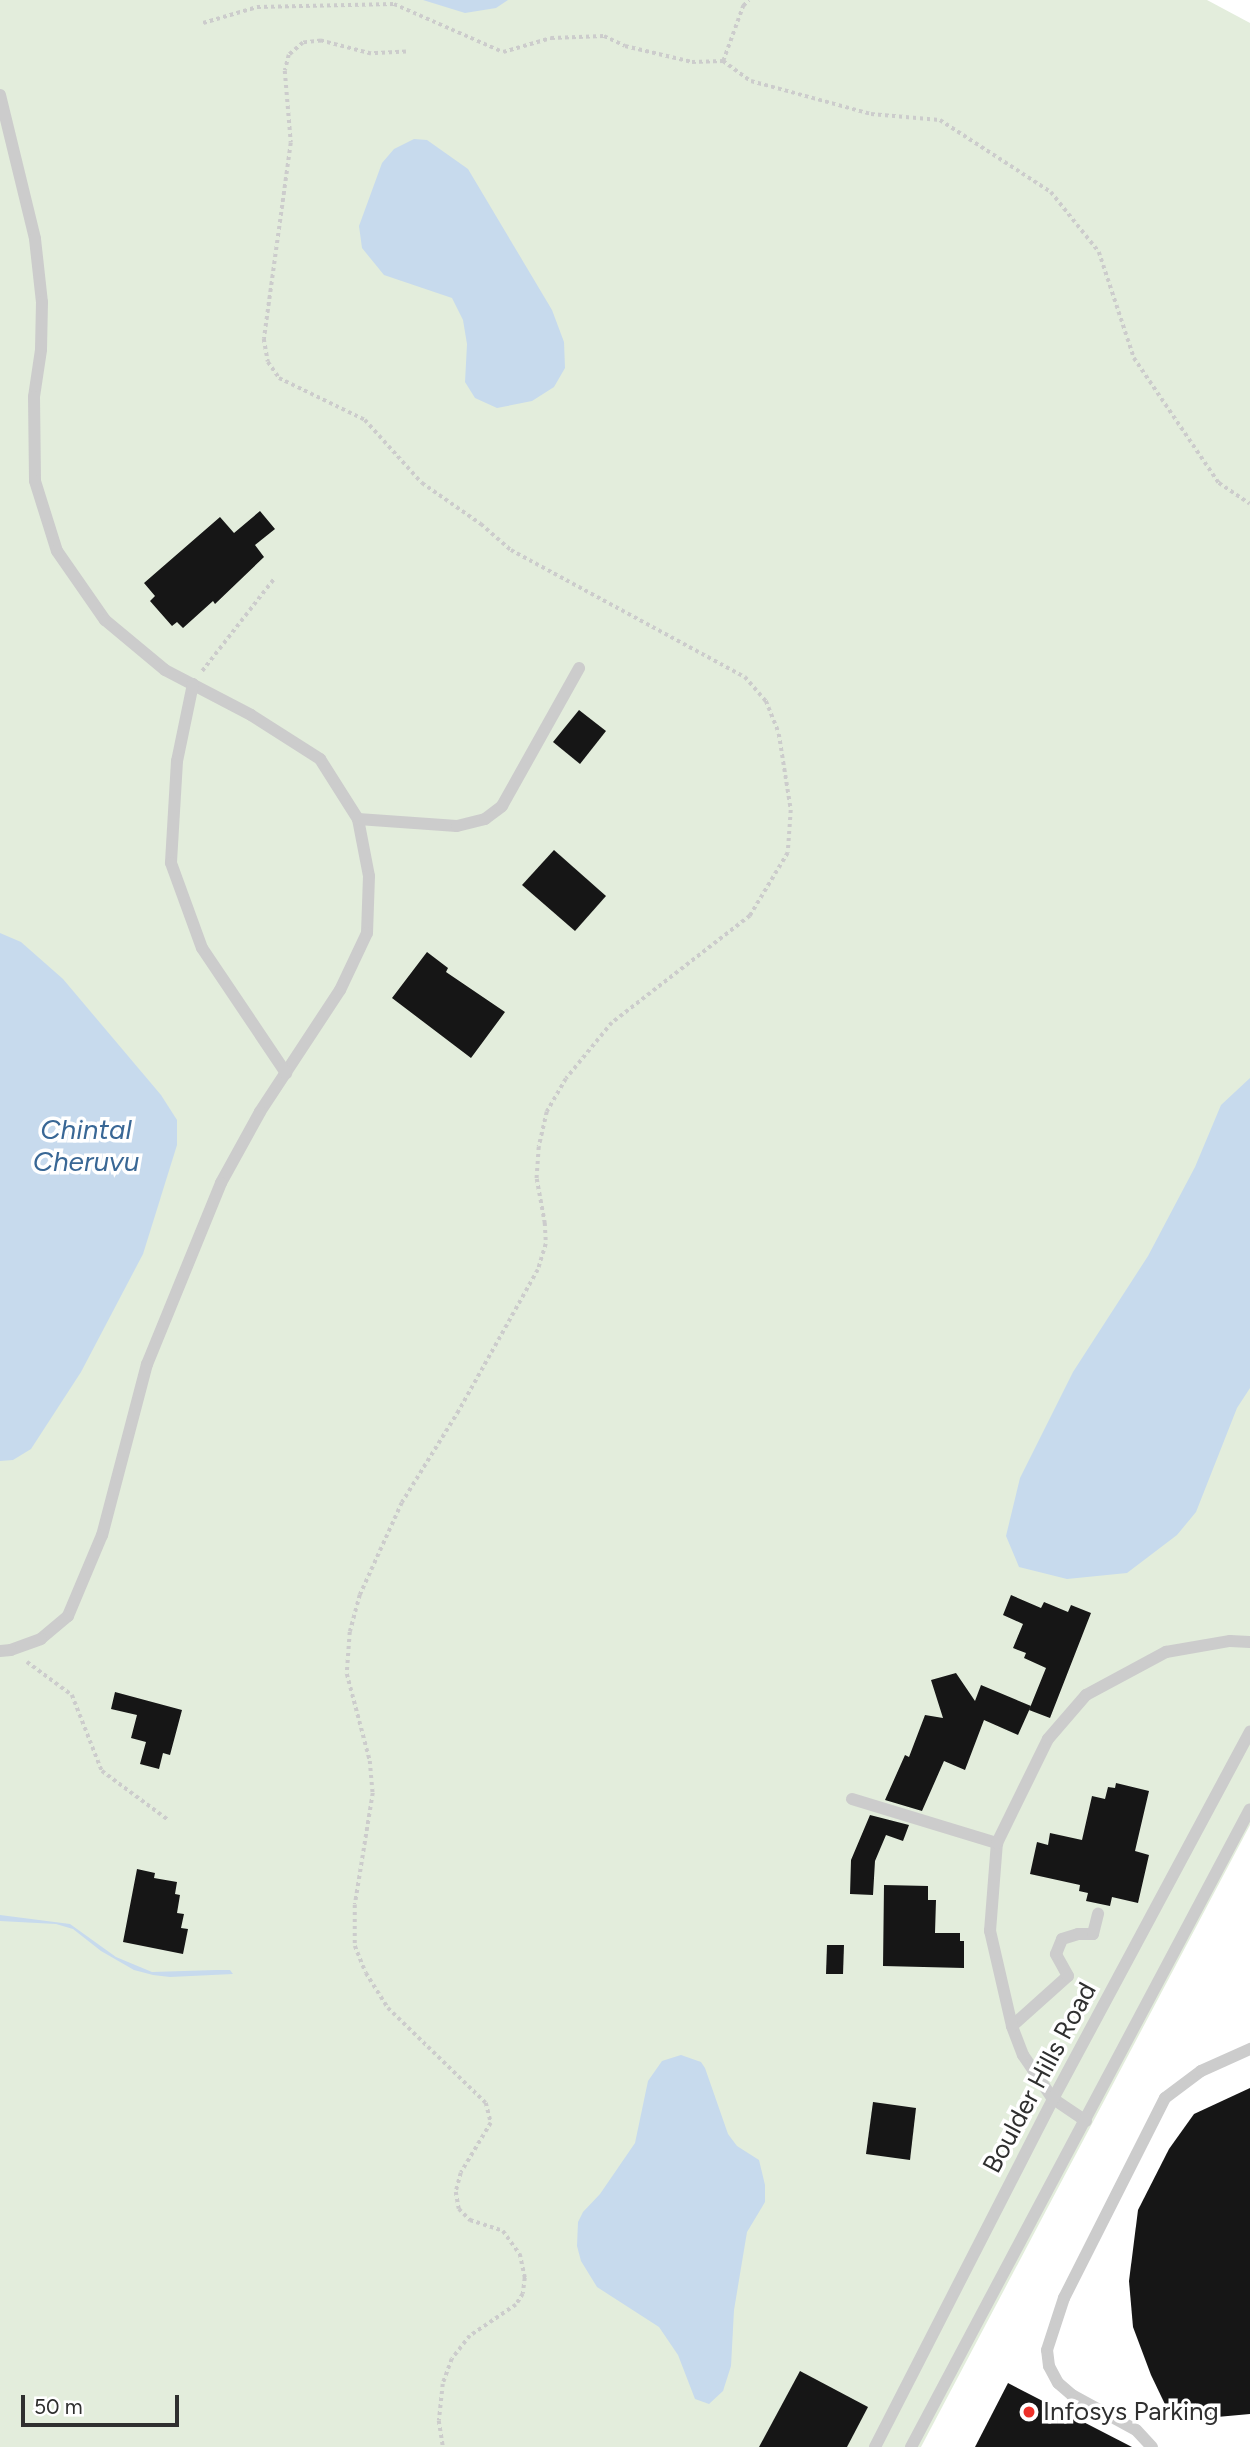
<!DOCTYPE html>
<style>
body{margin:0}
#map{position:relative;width:1250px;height:2447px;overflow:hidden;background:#fff;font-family:Figtree,sans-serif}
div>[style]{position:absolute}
.green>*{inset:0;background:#e3eddc}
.water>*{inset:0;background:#c7daed}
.building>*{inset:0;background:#161616}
.path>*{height:3.5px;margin-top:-1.75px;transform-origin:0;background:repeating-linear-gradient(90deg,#ccc 0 3.5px,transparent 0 7px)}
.lane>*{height:12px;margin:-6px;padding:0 6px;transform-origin:6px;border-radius:6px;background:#ccc}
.dots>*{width:19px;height:19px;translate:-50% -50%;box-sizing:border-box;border:4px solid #fff;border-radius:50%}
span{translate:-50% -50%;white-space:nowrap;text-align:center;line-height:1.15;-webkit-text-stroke:7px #fff;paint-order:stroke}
.street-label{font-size:26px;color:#2f2f2f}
.poi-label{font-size:26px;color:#2f2f2f}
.left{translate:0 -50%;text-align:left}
.water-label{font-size:28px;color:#396795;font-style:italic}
.scale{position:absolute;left:21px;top:2395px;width:158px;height:32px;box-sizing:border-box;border:4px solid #2f2f2f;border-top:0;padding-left:9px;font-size:21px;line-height:24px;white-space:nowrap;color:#2f2f2f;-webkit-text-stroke:5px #fff;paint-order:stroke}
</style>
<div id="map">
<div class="green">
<div style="clip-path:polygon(0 0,1207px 0,1250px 23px,1250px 1825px,921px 2447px,0 2447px)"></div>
</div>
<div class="water">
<div style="clip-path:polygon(423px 0,508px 0,496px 8px,465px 13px)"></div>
<div style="clip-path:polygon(414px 139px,427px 140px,468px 169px,552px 310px,564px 342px,565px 368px,554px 387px,532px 401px,497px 408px,475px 398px,465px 382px,467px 344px,463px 320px,452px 298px,384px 275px,362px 248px,359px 226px,382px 163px,394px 149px)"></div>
<div style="clip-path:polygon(0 933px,21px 942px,63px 979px,161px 1095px,177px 1120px,177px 1145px,143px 1254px,81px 1372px,31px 1449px,13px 1460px,0 1461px)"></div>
<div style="clip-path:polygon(1250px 1078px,1250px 1388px,1237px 1408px,1196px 1512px,1177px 1535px,1127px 1573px,1067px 1579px,1019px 1567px,1006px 1536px,1020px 1478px,1073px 1372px,1148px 1256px,1195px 1167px,1221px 1105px)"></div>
<div style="clip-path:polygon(0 1915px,70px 1924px,116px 1957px,152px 1972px,216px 1970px,230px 1970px,233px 1974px,170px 1977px,153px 1975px,134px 1970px,101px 1951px,73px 1929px,56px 1924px,0 1921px)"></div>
<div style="clip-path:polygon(681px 2055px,701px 2062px,705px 2068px,728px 2134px,737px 2146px,759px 2160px,765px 2185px,765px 2202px,747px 2232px,734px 2310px,731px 2366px,723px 2391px,709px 2404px,695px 2399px,678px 2355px,659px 2327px,597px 2287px,581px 2261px,577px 2246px,578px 2222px,583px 2212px,600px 2194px,635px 2143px,648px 2081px,662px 2061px)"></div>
</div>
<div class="building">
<div style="clip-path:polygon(260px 511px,275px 529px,255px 545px,264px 557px,215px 604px,213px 601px,183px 628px,177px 622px,172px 626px,150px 601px,155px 596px,144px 583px,220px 517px,234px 533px)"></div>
<div style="clip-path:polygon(579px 710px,606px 731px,580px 764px,553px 742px)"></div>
<div style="clip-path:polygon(554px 850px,606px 896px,575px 931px,522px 885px)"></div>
<div style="clip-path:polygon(427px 952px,448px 968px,446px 972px,505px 1012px,471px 1058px,392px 998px)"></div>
<div style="clip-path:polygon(1011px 1595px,1041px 1608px,1044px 1602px,1068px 1612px,1071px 1605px,1091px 1613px,1050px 1718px,1029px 1710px,1046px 1668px,1024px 1658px,1026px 1653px,1013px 1648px,1023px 1624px,1003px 1615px)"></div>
<div style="clip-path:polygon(956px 1673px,975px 1701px,981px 1685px,1031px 1706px,1018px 1735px,984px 1720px,965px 1770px,944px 1761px,922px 1811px,885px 1800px,905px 1755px,909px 1757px,925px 1715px,943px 1718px,931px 1680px)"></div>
<div style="clip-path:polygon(115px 1692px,182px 1710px,170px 1755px,163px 1753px,159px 1769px,140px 1764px,146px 1742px,131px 1738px,137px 1715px,111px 1709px)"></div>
<div style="clip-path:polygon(1116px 1783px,1149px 1791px,1135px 1851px,1149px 1855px,1138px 1903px,1112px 1897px,1110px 1906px,1086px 1901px,1088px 1893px,1079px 1891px,1080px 1885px,1030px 1874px,1037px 1842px,1048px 1845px,1050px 1833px,1082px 1840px,1092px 1796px,1105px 1799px,1108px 1787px,1115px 1788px)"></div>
<div style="clip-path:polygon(870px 1815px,909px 1825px,903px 1841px,886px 1835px,875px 1861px,873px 1895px,850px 1894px,851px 1860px)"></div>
<div style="clip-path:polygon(137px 1869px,155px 1873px,154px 1878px,177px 1882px,175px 1894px,180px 1895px,177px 1913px,184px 1914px,181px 1928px,188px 1929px,183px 1954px,123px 1942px)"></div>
<div style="clip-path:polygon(884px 1885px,928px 1886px,928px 1900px,936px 1900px,935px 1933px,960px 1933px,960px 1941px,964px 1941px,964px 1968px,883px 1966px)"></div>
<div style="clip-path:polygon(827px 1945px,844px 1945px,843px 1974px,826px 1974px)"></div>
<div style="clip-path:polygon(1250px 2088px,1250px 2414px,1173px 2421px,1151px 2375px,1133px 2327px,1129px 2281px,1138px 2210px,1169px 2149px,1194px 2114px)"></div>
<div style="clip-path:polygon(873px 2102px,916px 2108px,910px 2160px,866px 2154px)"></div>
<div style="clip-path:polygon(800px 2371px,868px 2407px,847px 2447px,759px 2447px)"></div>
<div style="clip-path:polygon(1008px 2383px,1132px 2447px,975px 2447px)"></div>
</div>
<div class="path">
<div style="left:203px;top:23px;width:56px;rotate:-16.5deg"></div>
<div style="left:257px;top:7px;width:137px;rotate:-1.3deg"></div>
<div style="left:394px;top:4px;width:119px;rotate:23.8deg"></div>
<div style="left:503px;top:52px;width:50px;rotate:-16.3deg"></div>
<div style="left:551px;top:38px;width:53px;rotate:-2.2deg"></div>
<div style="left:604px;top:36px;width:23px;rotate:25deg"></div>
<div style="left:625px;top:46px;width:69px;rotate:13.4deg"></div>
<div style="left:692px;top:62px;width:31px;rotate:-2deg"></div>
<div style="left:723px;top:61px;width:34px;rotate:36deg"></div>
<div style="left:751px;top:81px;width:124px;rotate:15.4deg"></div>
<div style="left:871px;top:114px;width:69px;rotate:5deg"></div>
<div style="left:940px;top:120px;width:132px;rotate:33deg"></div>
<div style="left:1051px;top:192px;width:77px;rotate:51.3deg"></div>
<div style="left:1099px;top:252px;width:112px;rotate:71.7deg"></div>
<div style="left:1134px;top:358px;width:151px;rotate:55.8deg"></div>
<div style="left:1219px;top:483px;width:37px;rotate:34deg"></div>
<div style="left:406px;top:52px;width:35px;rotate:177deg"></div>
<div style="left:371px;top:54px;width:52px;rotate:-165.4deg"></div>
<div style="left:321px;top:41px;width:18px;rotate:174deg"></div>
<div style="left:303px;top:43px;width:18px;rotate:139deg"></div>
<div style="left:289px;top:55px;width:16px;rotate:104deg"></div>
<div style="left:285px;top:71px;width:72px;rotate:85.2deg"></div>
<div style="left:291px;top:143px;width:198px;rotate:97.8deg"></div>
<div style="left:264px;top:339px;width:23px;rotate:80deg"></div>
<div style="left:268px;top:362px;width:19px;rotate:55deg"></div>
<div style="left:279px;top:378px;width:96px;rotate:26deg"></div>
<div style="left:365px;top:420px;width:85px;rotate:47.9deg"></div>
<div style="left:422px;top:483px;width:72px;rotate:34.8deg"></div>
<div style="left:481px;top:524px;width:40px;rotate:41deg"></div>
<div style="left:511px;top:550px;width:266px;rotate:28.5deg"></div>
<div style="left:745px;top:677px;width:32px;rotate:49deg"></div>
<div style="left:766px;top:701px;width:35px;rotate:68deg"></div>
<div style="left:779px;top:734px;width:77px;rotate:81deg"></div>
<div style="left:791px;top:810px;width:43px;rotate:94deg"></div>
<div style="left:788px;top:853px;width:74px;rotate:121.1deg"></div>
<div style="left:750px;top:916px;width:175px;rotate:142.2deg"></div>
<div style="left:612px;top:1023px;width:72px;rotate:129.4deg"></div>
<div style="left:566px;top:1079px;width:38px;rotate:120deg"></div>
<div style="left:547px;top:1112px;width:36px;rotate:103deg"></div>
<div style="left:539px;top:1147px;width:32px;rotate:94deg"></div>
<div style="left:537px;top:1179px;width:45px;rotate:79.7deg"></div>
<div style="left:545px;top:1223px;width:21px;rotate:87deg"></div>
<div style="left:546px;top:1244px;width:27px;rotate:107deg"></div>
<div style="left:538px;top:1270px;width:162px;rotate:119.3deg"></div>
<div style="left:459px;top:1411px;width:108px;rotate:121.8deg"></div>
<div style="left:402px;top:1503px;width:101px;rotate:114.5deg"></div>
<div style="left:360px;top:1595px;width:38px;rotate:105deg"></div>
<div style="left:350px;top:1632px;width:42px;rotate:94.1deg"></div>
<div style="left:347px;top:1674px;width:90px;rotate:75.2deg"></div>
<div style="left:370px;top:1761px;width:32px;rotate:85deg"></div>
<div style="left:373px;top:1793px;width:113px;rotate:99.1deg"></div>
<div style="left:355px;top:1905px;width:41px;rotate:90deg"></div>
<div style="left:355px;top:1946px;width:29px;rotate:68deg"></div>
<div style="left:366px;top:1973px;width:41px;rotate:57.8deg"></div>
<div style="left:388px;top:2008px;width:136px;rotate:44.1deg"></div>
<div style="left:486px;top:2103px;width:21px;rotate:76deg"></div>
<div style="left:491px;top:2123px;width:58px;rotate:121deg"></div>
<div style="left:461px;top:2173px;width:20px;rotate:105deg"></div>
<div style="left:456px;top:2192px;width:17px;rotate:80deg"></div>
<div style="left:459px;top:2209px;width:16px;rotate:45deg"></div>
<div style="left:470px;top:2220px;width:35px;rotate:18deg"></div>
<div style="left:503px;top:2231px;width:29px;rotate:54deg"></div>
<div style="left:520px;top:2254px;width:25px;rotate:78deg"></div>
<div style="left:525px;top:2278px;width:16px;rotate:97deg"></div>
<div style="left:523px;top:2294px;width:13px;rotate:122deg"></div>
<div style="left:516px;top:2305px;width:55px;rotate:146deg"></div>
<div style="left:470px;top:2336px;width:29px;rotate:128deg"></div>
<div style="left:452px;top:2359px;width:27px;rotate:110deg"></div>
<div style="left:443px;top:2384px;width:37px;rotate:96deg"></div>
<div style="left:439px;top:2421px;width:26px;rotate:81deg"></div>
<div style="left:723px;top:61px;width:59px;rotate:-70deg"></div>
<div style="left:743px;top:6px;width:8px;rotate:-45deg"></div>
<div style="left:202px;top:671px;width:117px;rotate:-52deg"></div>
<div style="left:27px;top:1662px;width:56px;rotate:36.3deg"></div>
<div style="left:72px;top:1695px;width:82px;rotate:68.5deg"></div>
<div style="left:102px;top:1771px;width:81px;rotate:36.4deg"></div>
</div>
<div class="lane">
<div style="left:0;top:95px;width:148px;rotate:76.3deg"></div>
<div style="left:35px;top:239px;width:63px;rotate:83.7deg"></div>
<div style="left:42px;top:302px;width:48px;rotate:91.2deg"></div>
<div style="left:41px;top:350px;width:48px;rotate:98.5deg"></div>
<div style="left:34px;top:397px;width:84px;rotate:89.3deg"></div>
<div style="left:35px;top:481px;width:73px;rotate:72.6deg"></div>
<div style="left:57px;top:551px;width:84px;rotate:55.2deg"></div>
<div style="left:105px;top:620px;width:78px;rotate:39.8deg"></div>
<div style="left:165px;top:670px;width:97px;rotate:27.6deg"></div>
<div style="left:251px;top:715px;width:82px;rotate:32.5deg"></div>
<div style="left:320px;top:759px;width:71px;rotate:57.7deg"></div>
<div style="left:358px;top:819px;width:58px;rotate:79.1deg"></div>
<div style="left:369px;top:876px;width:57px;rotate:92deg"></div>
<div style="left:367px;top:933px;width:63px;rotate:115.3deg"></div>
<div style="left:340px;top:990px;width:146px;rotate:123.3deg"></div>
<div style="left:260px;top:1112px;width:81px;rotate:118.8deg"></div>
<div style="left:221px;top:1183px;width:196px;rotate:112.2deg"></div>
<div style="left:147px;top:1364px;width:177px;rotate:104.7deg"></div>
<div style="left:102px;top:1535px;width:88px;rotate:112.8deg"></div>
<div style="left:68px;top:1616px;width:35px;rotate:140deg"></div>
<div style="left:41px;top:1639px;width:32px;rotate:160deg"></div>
<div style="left:11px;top:1650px;width:11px;rotate:175deg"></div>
<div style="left:193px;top:684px;width:79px;rotate:101.7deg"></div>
<div style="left:177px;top:761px;width:102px;rotate:93.4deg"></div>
<div style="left:171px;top:863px;width:90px;rotate:70deg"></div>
<div style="left:202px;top:948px;width:151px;rotate:56.1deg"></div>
<div style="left:358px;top:819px;width:99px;rotate:4deg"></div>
<div style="left:457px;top:826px;width:29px;rotate:-14deg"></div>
<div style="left:485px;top:819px;width:21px;rotate:-37deg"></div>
<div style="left:502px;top:806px;width:158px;rotate:-60.8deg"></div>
<div style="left:852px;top:1799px;width:152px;rotate:16.9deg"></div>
<div style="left:1012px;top:2026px;width:75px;rotate:-41.8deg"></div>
<div style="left:1068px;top:1976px;width:25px;rotate:-119deg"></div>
<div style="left:1056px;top:1954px;width:16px;rotate:-68deg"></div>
<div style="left:1062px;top:1939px;width:17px;rotate:-17deg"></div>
<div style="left:1078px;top:1934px;width:15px"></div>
<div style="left:1093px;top:1934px;width:21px;rotate:-76deg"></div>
<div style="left:1086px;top:2121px;width:40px;rotate:-146deg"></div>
<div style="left:1053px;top:2099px;width:53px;rotate:-124.3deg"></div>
<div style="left:1023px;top:2055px;width:31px;rotate:-111deg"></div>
<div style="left:1012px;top:2026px;width:98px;rotate:-103deg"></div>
<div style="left:990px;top:1931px;width:88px;rotate:-85.5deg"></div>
<div style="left:997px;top:1843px;width:116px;rotate:-63.9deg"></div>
<div style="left:1048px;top:1739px;width:58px;rotate:-49.2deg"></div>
<div style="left:1086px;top:1695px;width:91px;rotate:-28.3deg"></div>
<div style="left:1166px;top:1652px;width:65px;rotate:-9.8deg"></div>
<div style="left:1230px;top:1641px;width:20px;rotate:3deg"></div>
<div style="left:875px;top:2447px;width:391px;rotate:-62.9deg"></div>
<div style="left:1053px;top:2099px;width:417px;rotate:-61.8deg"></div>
<div style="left:911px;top:2447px;width:722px;rotate:-62.02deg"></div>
<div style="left:1152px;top:2447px;width:23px;rotate:-133deg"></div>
<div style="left:1136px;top:2430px;width:73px;rotate:-151.3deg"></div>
<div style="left:1072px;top:2395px;width:18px;rotate:-139deg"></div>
<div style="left:1058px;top:2383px;width:19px;rotate:-118deg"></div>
<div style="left:1049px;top:2366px;width:16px;rotate:-97deg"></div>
<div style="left:1047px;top:2350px;width:55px;rotate:-71.9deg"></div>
<div style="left:1064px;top:2298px;width:224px;rotate:-63.2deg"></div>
<div style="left:1165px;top:2098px;width:45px;rotate:-36.9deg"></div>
<div style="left:1201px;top:2071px;width:54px;rotate:-24.2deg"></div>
</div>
<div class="dots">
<div style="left:1029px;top:2412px;background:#ed3029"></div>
</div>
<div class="street-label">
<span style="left:1040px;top:2078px;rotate:-62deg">Boulder Hills Road</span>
</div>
<div class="poi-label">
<span class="left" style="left:1043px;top:2412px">Infosys Parking</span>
</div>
<div class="water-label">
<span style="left:86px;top:1145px">Chintal<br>Cheruvu</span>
</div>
<div class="scale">50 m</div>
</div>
